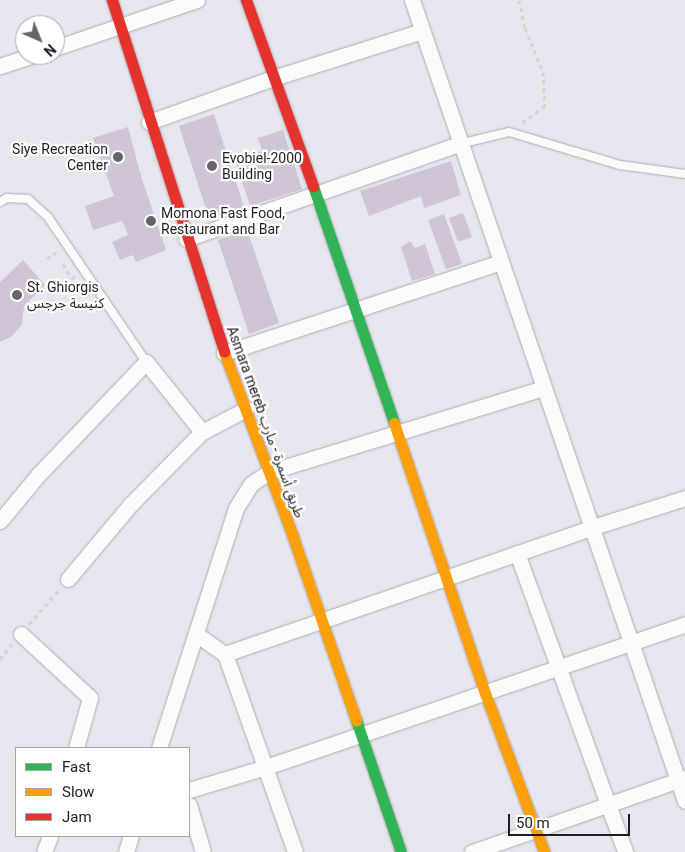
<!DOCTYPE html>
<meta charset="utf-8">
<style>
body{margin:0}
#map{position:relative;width:685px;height:852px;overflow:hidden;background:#e7e6ee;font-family:Roboto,"Noto Sans Arabic",sans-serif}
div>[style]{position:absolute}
.building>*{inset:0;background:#cfc5d6}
.path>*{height:3px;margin-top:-1.5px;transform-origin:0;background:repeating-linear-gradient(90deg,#d3d2d5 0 4px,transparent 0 8px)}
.roads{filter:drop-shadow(0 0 1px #adacb2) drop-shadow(0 0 1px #adacb2)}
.lane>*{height:8px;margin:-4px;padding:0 4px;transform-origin:4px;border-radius:4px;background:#fbfbfc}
.street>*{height:15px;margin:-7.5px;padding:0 7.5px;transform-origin:7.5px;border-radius:7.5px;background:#fbfbfc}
.fast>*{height:11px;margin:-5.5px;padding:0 5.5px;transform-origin:5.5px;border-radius:5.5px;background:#30b455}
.slow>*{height:11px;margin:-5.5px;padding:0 5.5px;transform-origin:5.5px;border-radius:5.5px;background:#ff9f0a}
.jam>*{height:11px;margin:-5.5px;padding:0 5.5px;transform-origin:5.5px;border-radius:5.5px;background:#e5322d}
.dots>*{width:14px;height:14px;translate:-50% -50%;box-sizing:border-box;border:2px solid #fff;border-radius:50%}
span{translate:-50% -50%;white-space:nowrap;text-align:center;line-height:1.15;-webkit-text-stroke:4.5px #fff;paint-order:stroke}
.poi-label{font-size:14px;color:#1e1e23}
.right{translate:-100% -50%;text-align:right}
.left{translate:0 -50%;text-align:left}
.street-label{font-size:14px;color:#1e1e23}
.legend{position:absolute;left:15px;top:747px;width:175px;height:90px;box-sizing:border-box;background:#fff;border:1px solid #a5a5a7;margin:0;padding:6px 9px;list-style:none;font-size:15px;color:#1e1e23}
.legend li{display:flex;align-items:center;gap:10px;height:25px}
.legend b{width:25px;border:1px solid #a5a5a7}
.north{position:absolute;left:15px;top:15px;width:50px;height:50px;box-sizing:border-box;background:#fff;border:1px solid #a5a5a7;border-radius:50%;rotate:136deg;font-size:14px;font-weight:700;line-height:20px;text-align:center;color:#1e1e23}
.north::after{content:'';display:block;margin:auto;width:18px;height:22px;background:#64646a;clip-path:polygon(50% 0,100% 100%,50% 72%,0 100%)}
.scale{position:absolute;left:508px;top:814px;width:122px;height:22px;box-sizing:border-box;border:2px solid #1e1e23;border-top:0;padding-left:6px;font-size:15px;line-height:18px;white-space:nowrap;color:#1e1e23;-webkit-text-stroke:4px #fff;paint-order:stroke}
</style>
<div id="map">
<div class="building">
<div style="clip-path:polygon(214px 114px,244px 207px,209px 218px,179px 126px)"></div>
<div style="clip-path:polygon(128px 127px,141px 176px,166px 250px,136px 262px,133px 255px,120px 260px,112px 242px,128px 235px,122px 221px,93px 230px,85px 206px,114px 196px,93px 138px)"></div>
<div style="clip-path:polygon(283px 130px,302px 189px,250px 206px,235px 160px,262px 151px,258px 138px)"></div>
<div style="clip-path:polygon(451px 161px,461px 195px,424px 208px,421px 196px,369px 216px,360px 191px)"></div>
<div style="clip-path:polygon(463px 213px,472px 237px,458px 242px,449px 218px)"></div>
<div style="clip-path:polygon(444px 214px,462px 264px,446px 269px,428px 220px)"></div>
<div style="clip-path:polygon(247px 230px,279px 323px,249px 334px,218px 240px)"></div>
<div style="clip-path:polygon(410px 241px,415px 248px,425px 244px,435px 274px,412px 281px,401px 247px)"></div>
<div style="clip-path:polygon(23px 260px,45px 285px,24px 306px,22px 324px,11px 337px,0 342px,0 282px)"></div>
</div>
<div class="path">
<div style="left:519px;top:0;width:29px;rotate:78deg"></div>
<div style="left:525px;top:28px;width:48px;rotate:67.8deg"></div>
<div style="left:543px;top:72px;width:34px;rotate:87deg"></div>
<div style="left:545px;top:106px;width:29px;rotate:144deg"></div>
<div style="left:47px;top:259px;width:11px;rotate:-38deg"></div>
<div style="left:63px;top:264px;width:17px;rotate:59deg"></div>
<div style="left:72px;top:279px;width:4px;rotate:-45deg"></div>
<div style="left:29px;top:624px;width:47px;rotate:-48.5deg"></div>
<div style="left:0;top:659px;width:19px;rotate:-51deg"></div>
</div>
<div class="roads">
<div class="lane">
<div style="left:459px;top:144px;width:51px;rotate:-13.5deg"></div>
<div style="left:509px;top:132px;width:116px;rotate:16.6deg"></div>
<div style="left:620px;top:165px;width:66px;rotate:7.9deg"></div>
<div style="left:0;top:202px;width:8px;rotate:-30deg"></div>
<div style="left:7px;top:198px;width:21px;rotate:3deg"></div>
<div style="left:28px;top:199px;width:27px;rotate:42deg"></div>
<div style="left:48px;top:217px;width:175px;rotate:55.9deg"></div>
</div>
<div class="street">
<div style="left:412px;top:0;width:846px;rotate:71.18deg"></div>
<div style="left:55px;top:48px;width:150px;rotate:-18.7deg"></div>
<div style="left:0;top:66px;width:36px;rotate:-18deg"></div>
<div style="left:149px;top:122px;width:132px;rotate:-19.5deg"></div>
<div style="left:273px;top:78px;width:156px;rotate:-17.5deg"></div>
<div style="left:186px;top:239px;width:289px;rotate:-19.2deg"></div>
<div style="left:224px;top:353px;width:291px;rotate:-18.2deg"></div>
<div style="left:0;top:521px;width:60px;rotate:-50.4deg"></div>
<div style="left:38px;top:475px;width:156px;rotate:-46.3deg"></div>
<div style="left:146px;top:362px;width:90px;rotate:51.3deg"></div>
<div style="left:517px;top:553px;width:318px;rotate:70.1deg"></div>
<div style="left:68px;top:579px;width:98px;rotate:-50deg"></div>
<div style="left:131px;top:504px;width:101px;rotate:-45.4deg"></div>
<div style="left:202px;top:432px;width:50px;rotate:-27.6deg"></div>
<div style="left:21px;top:634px;width:94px;rotate:42.8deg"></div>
<div style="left:90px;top:698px;width:52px;rotate:105.6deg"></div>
<div style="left:196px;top:634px;width:35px;rotate:35deg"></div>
<div style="left:225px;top:654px;width:210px;rotate:70.5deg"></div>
<div style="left:225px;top:654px;width:386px;rotate:-19deg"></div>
<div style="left:590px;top:528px;width:100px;rotate:-17.5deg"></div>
<div style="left:159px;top:748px;width:252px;rotate:-72.2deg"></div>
<div style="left:236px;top:508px;width:28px;rotate:-58deg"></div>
<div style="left:251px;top:484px;width:22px;rotate:-34deg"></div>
<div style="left:269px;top:472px;width:287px;rotate:-17deg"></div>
<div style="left:189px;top:790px;width:80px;rotate:-16.6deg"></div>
<div style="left:266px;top:767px;width:443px;rotate:-18.8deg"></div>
<div style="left:189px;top:805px;width:49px;rotate:73.4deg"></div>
<div style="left:44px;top:852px;width:17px;rotate:-69deg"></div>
<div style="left:126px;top:852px;width:17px;rotate:-73deg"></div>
<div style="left:472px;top:852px;width:225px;rotate:-19.2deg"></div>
</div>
<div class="fast">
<div style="left:313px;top:186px;width:250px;rotate:71.1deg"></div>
<div style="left:356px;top:720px;width:139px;rotate:71.2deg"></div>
</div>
<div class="slow">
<div style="left:224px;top:352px;width:197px;rotate:69.5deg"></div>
<div style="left:293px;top:537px;width:194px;rotate:71deg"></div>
<div style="left:394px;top:423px;width:285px;rotate:71.4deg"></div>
<div style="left:485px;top:693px;width:170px;rotate:69.6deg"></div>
</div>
<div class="jam">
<div style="left:112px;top:0;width:369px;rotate:72.3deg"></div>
<div style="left:246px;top:0;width:198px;rotate:70.2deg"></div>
</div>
</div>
<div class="dots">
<div style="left:118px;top:157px;background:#64646a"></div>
<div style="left:212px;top:166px;background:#64646a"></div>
<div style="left:151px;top:221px;background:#64646a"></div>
<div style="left:17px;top:295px;background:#64646a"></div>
</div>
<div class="poi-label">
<span class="right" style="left:108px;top:157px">Siye Recreation<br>Center</span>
<span class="left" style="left:222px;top:166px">Evobiel-2000<br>Building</span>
<span class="left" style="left:161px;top:221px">Momona Fast Food,<br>Restaurant and Bar</span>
<span class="left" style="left:27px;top:295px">St. Ghiorgis<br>كنيسة جرجس</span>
</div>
<div class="street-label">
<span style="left:266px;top:422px;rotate:70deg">Asmara mereb طريق أسمرة - مارب</span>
</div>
<ul class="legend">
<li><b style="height:6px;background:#30b455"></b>Fast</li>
<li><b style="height:6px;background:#ff9f0a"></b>Slow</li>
<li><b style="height:6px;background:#e5322d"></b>Jam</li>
</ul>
<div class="north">N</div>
<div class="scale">50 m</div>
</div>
